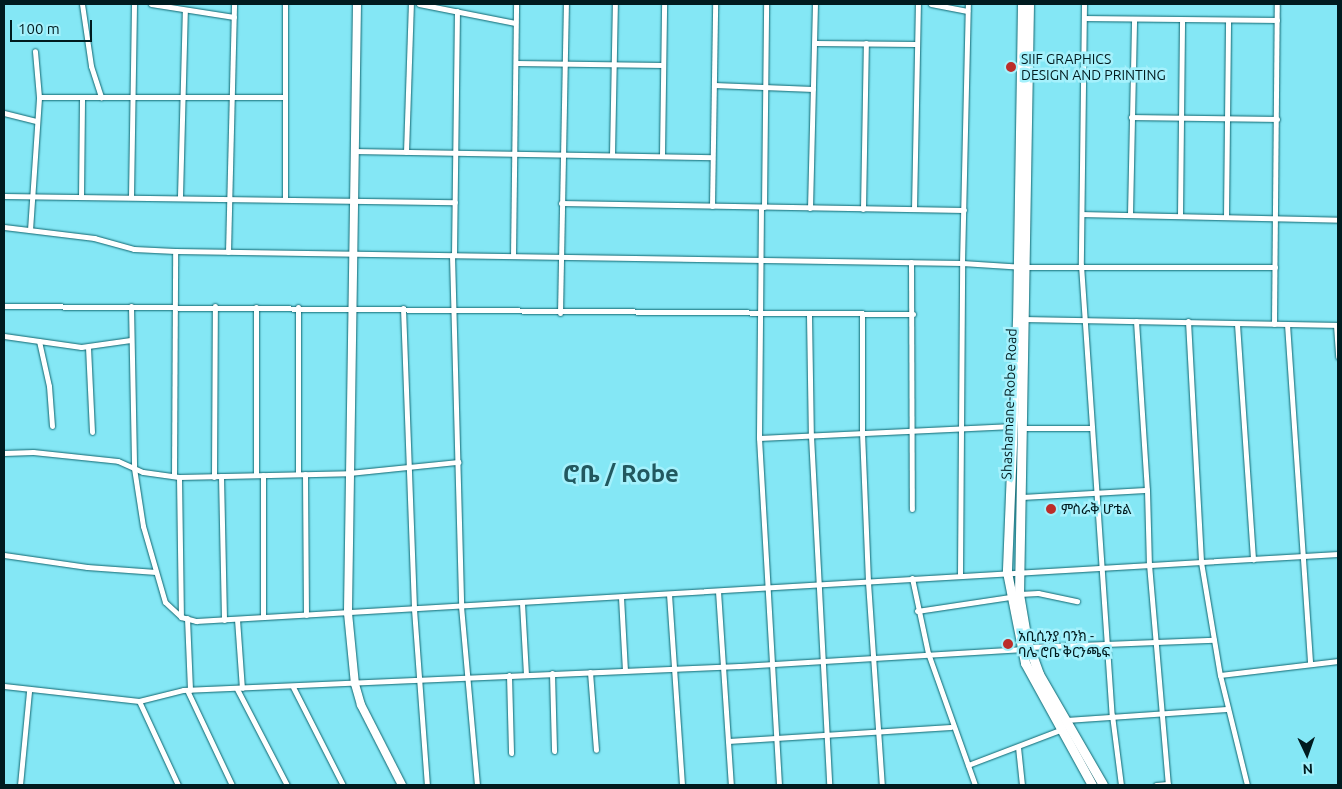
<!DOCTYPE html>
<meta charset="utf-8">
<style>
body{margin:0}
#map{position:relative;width:1342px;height:789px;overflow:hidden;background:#84e7f5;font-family:Ubuntu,"Noto Sans Ethiopic",sans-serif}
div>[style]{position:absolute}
.roads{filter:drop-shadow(0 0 1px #106670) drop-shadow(0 0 1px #106670)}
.street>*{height:5px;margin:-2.5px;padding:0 2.5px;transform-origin:2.5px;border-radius:2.5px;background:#fff}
.secondary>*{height:8px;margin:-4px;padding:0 4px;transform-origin:4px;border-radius:4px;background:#fff}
.primary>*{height:9px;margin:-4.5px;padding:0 4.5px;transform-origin:4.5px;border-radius:4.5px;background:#fff}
.dots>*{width:14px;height:14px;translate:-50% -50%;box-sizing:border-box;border:2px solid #a5f1fc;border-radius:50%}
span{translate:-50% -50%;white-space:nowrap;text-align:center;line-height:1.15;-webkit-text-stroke:5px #a5f1fc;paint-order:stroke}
.poi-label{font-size:14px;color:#001b1f}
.left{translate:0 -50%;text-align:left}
.street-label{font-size:14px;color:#001b1f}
.town-label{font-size:24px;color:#22585f;font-weight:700}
.frame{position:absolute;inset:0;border:5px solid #001b1f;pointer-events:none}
.north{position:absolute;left:1282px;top:729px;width:50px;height:50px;-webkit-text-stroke:4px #a5f1fc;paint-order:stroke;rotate:177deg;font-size:14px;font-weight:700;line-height:20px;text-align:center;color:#001b1f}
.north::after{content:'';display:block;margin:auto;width:18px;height:22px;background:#001b1f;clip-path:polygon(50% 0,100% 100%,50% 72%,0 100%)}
.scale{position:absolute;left:10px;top:20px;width:82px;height:22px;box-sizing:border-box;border:2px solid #001b1f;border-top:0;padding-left:6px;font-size:15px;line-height:18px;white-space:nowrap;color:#001b1f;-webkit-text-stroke:4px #a5f1fc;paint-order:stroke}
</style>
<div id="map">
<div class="roads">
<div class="street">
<div style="left:82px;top:4px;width:63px;rotate:81.7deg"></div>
<div style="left:91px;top:66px;width:33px;rotate:72deg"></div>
<div style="left:151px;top:4px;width:84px;rotate:8.9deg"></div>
<div style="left:285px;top:4px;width:194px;rotate:90deg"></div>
<div style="left:419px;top:4px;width:98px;rotate:11.2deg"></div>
<div style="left:931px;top:4px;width:37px;rotate:11deg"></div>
<div style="left:1084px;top:4px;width:261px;rotate:90.7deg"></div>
<div style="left:1081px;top:265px;width:451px;rotate:86.1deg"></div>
<div style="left:1112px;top:715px;width:71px;rotate:82.7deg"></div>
<div style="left:1084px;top:18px;width:193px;rotate:0.6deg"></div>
<div style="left:815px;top:43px;width:101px;rotate:0.6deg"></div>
<div style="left:516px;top:63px;width:147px;rotate:0.8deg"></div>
<div style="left:714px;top:85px;width:99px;rotate:2.3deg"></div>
<div style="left:39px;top:97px;width:245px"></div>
<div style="left:4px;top:113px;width:34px;rotate:14deg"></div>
<div style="left:1131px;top:117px;width:146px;rotate:0.8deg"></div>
<div style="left:355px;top:151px;width:357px;rotate:1deg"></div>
<div style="left:406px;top:152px;width:148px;rotate:-88.1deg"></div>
<div style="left:612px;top:155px;width:151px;rotate:-88.9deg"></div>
<div style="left:662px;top:155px;width:151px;rotate:-89.2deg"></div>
<div style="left:4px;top:196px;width:451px;rotate:0.8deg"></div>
<div style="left:131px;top:196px;width:192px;rotate:-89.1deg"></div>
<div style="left:180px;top:196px;width:186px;rotate:-88.5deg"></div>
<div style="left:81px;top:197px;width:100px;rotate:-89.4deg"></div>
<div style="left:561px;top:203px;width:403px;rotate:1deg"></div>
<div style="left:712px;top:206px;width:202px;rotate:-89.1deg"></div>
<div style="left:761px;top:207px;width:231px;rotate:90.5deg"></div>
<div style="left:759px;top:438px;width:348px;rotate:86.7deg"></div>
<div style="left:764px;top:207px;width:203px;rotate:-89.4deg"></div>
<div style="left:810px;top:208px;width:204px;rotate:-88.6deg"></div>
<div style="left:863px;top:209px;width:166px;rotate:-89deg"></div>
<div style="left:914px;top:209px;width:205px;rotate:-88.9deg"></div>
<div style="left:1082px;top:214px;width:256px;rotate:1.3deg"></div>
<div style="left:1130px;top:214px;width:194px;rotate:-88.8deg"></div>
<div style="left:1180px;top:216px;width:196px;rotate:-89.4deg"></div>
<div style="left:1226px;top:217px;width:196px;rotate:-89.4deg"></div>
<div style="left:4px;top:227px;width:91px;rotate:7deg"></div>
<div style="left:94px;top:238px;width:41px;rotate:15.4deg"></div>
<div style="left:134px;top:249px;width:41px;rotate:2.8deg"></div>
<div style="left:175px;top:251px;width:787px;rotate:0.87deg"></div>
<div style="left:962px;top:263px;width:62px;rotate:3.7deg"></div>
<div style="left:1024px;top:267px;width:251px"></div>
<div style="left:30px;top:230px;width:133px;rotate:-86.1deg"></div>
<div style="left:39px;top:97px;width:46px;rotate:-95deg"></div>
<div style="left:228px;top:252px;width:248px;rotate:-88.6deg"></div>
<div style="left:452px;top:255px;width:351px;rotate:88.5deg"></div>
<div style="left:461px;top:606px;width:180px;rotate:84.9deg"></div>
<div style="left:454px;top:255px;width:244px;rotate:-89.3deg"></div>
<div style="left:513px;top:256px;width:252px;rotate:-89.3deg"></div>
<div style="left:911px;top:262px;width:247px;rotate:89.8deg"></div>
<div style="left:4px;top:306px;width:909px;rotate:0.5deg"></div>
<div style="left:131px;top:306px;width:162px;rotate:88.9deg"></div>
<div style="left:134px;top:468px;width:59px;rotate:81.2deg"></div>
<div style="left:143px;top:526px;width:79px;rotate:73.9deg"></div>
<div style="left:165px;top:602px;width:22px;rotate:43deg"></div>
<div style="left:181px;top:617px;width:16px;rotate:15deg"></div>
<div style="left:196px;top:621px;width:1144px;rotate:-3.36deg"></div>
<div style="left:256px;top:307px;width:168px;rotate:90deg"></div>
<div style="left:403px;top:308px;width:301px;rotate:87.9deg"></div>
<div style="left:414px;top:609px;width:176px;rotate:85.8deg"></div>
<div style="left:560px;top:313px;width:309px;rotate:-88.9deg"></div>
<div style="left:862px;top:313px;width:119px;rotate:90deg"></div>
<div style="left:862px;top:432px;width:150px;rotate:87.7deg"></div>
<div style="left:868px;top:582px;width:203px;rotate:86.1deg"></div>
<div style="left:809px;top:315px;width:121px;rotate:89.1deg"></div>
<div style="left:811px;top:436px;width:349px;rotate:87deg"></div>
<div style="left:1025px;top:319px;width:313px;rotate:1.1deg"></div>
<div style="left:1136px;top:321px;width:169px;rotate:86.3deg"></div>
<div style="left:1147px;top:490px;width:74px;rotate:88.5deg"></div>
<div style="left:1149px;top:564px;width:222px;rotate:85.1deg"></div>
<div style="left:1188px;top:321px;width:241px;rotate:86.9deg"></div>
<div style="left:1201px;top:562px;width:115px;rotate:80.5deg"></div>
<div style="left:1220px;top:675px;width:113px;rotate:76.2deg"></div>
<div style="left:1237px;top:324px;width:236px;rotate:86.1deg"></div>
<div style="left:1274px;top:324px;width:320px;rotate:-89.5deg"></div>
<div style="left:1287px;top:324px;width:339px;rotate:86.1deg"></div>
<div style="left:1336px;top:325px;width:32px;rotate:86deg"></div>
<div style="left:4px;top:336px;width:78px;rotate:8.1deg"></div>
<div style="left:81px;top:347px;width:50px;rotate:-8deg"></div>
<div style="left:39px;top:341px;width:46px;rotate:77.5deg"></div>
<div style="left:49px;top:386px;width:40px;rotate:85.7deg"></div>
<div style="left:88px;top:347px;width:85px;rotate:87.3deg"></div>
<div style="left:1021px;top:428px;width:71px"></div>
<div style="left:759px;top:438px;width:254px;rotate:-2.7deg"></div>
<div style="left:4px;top:453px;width:29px;rotate:-2deg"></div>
<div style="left:33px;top:452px;width:85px;rotate:6deg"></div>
<div style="left:118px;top:461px;width:27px;rotate:24deg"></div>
<div style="left:143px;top:472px;width:36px;rotate:8deg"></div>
<div style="left:179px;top:477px;width:170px;rotate:-1.3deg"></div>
<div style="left:349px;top:473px;width:110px;rotate:-5.8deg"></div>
<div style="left:298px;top:474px;width:167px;rotate:-90deg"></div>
<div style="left:305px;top:474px;width:141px;rotate:89.6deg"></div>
<div style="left:174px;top:476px;width:225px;rotate:-89.7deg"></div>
<div style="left:221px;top:476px;width:144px;rotate:88.8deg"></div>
<div style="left:179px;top:477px;width:140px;rotate:89.2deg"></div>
<div style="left:214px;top:477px;width:171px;rotate:-89.7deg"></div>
<div style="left:1020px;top:497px;width:127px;rotate:-3.2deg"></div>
<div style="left:4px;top:555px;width:84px;rotate:8.2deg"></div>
<div style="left:87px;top:567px;width:69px;rotate:4.1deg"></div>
<div style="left:960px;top:574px;width:311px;rotate:-89.6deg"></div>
<div style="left:962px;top:263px;width:259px;rotate:-88.7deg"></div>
<div style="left:912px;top:578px;width:77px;rotate:78deg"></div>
<div style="left:928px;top:653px;width:140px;rotate:70.4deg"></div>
<div style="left:718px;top:591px;width:194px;rotate:86.2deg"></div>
<div style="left:669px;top:594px;width:191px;rotate:86.1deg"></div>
<div style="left:1019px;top:594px;width:19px;rotate:-3deg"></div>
<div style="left:1038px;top:593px;width:40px;rotate:12deg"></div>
<div style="left:621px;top:597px;width:73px;rotate:86.9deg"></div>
<div style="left:522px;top:603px;width:71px;rotate:86.8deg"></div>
<div style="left:917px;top:611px;width:94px;rotate:-8.6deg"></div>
<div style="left:263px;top:617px;width:142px;rotate:-90deg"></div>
<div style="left:187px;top:618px;width:72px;rotate:87.6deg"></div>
<div style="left:237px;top:619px;width:69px;rotate:85.9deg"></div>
<div style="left:1028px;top:647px;width:186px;rotate:-2.2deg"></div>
<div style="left:590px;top:672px;width:78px;rotate:85.6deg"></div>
<div style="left:552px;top:673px;width:78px;rotate:88.5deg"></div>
<div style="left:509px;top:675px;width:78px;rotate:88.5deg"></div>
<div style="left:1220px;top:675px;width:119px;rotate:-6.8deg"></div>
<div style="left:4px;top:686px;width:136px;rotate:6.3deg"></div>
<div style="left:139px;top:701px;width:45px;rotate:-14deg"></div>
<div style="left:183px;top:690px;width:557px;rotate:-2.47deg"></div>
<div style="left:739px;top:666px;width:283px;rotate:-3.4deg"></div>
<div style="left:293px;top:687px;width:110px;rotate:63deg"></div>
<div style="left:237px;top:689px;width:108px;rotate:62.5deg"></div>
<div style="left:187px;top:690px;width:105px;rotate:64.7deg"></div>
<div style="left:139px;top:701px;width:93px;rotate:65.1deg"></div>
<div style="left:1065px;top:720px;width:163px;rotate:-3.9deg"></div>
<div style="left:728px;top:741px;width:223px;rotate:-3.6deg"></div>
<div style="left:1018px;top:747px;width:38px;rotate:84deg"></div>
<div style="left:968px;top:765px;width:98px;rotate:-20.8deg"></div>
<div style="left:20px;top:785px;width:94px;rotate:-84.5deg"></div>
<div style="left:1156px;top:785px;width:12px;rotate:-5deg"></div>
</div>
<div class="secondary">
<div style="left:357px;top:4px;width:609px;rotate:90.85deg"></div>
<div style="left:348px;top:613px;width:71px;rotate:84.4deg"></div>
<div style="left:355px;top:684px;width:22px;rotate:74deg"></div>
<div style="left:361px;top:705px;width:90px;rotate:62.9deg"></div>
</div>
<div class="primary">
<div style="left:1022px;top:4px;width:316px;rotate:90.9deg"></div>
<div style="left:1017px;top:320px;width:252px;rotate:92.3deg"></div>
<div style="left:1007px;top:572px;width:93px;rotate:78.8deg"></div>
<div style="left:1025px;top:663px;width:139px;rotate:61.2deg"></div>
<div style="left:1029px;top:4px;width:590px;rotate:90.97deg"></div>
<div style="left:1019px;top:594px;width:48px;rotate:80.3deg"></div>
<div style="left:1027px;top:641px;width:35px;rotate:70deg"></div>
<div style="left:1039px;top:674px;width:128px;rotate:60deg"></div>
</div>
</div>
<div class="dots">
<div style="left:1011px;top:67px;background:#bc2d2a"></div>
<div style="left:1051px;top:509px;background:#bc2d2a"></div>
<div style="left:1008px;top:644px;background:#bc2d2a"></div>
</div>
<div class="poi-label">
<span class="left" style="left:1021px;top:67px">SIIF GRAPHICS<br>DESIGN AND PRINTING</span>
<span class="left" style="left:1061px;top:509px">ምስራቅ ሆቴል</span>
<span class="left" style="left:1018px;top:644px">አቢሲንያ ባንክ -<br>ባሌ ሮቤ ቅርንጫፍ</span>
</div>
<div class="street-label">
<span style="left:1009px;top:404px;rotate:-88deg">Shashamane-Robe Road</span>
</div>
<div class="town-label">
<span style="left:621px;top:474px">ሮቤ / Robe</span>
</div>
<div class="frame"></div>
<div class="north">N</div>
<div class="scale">100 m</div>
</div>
